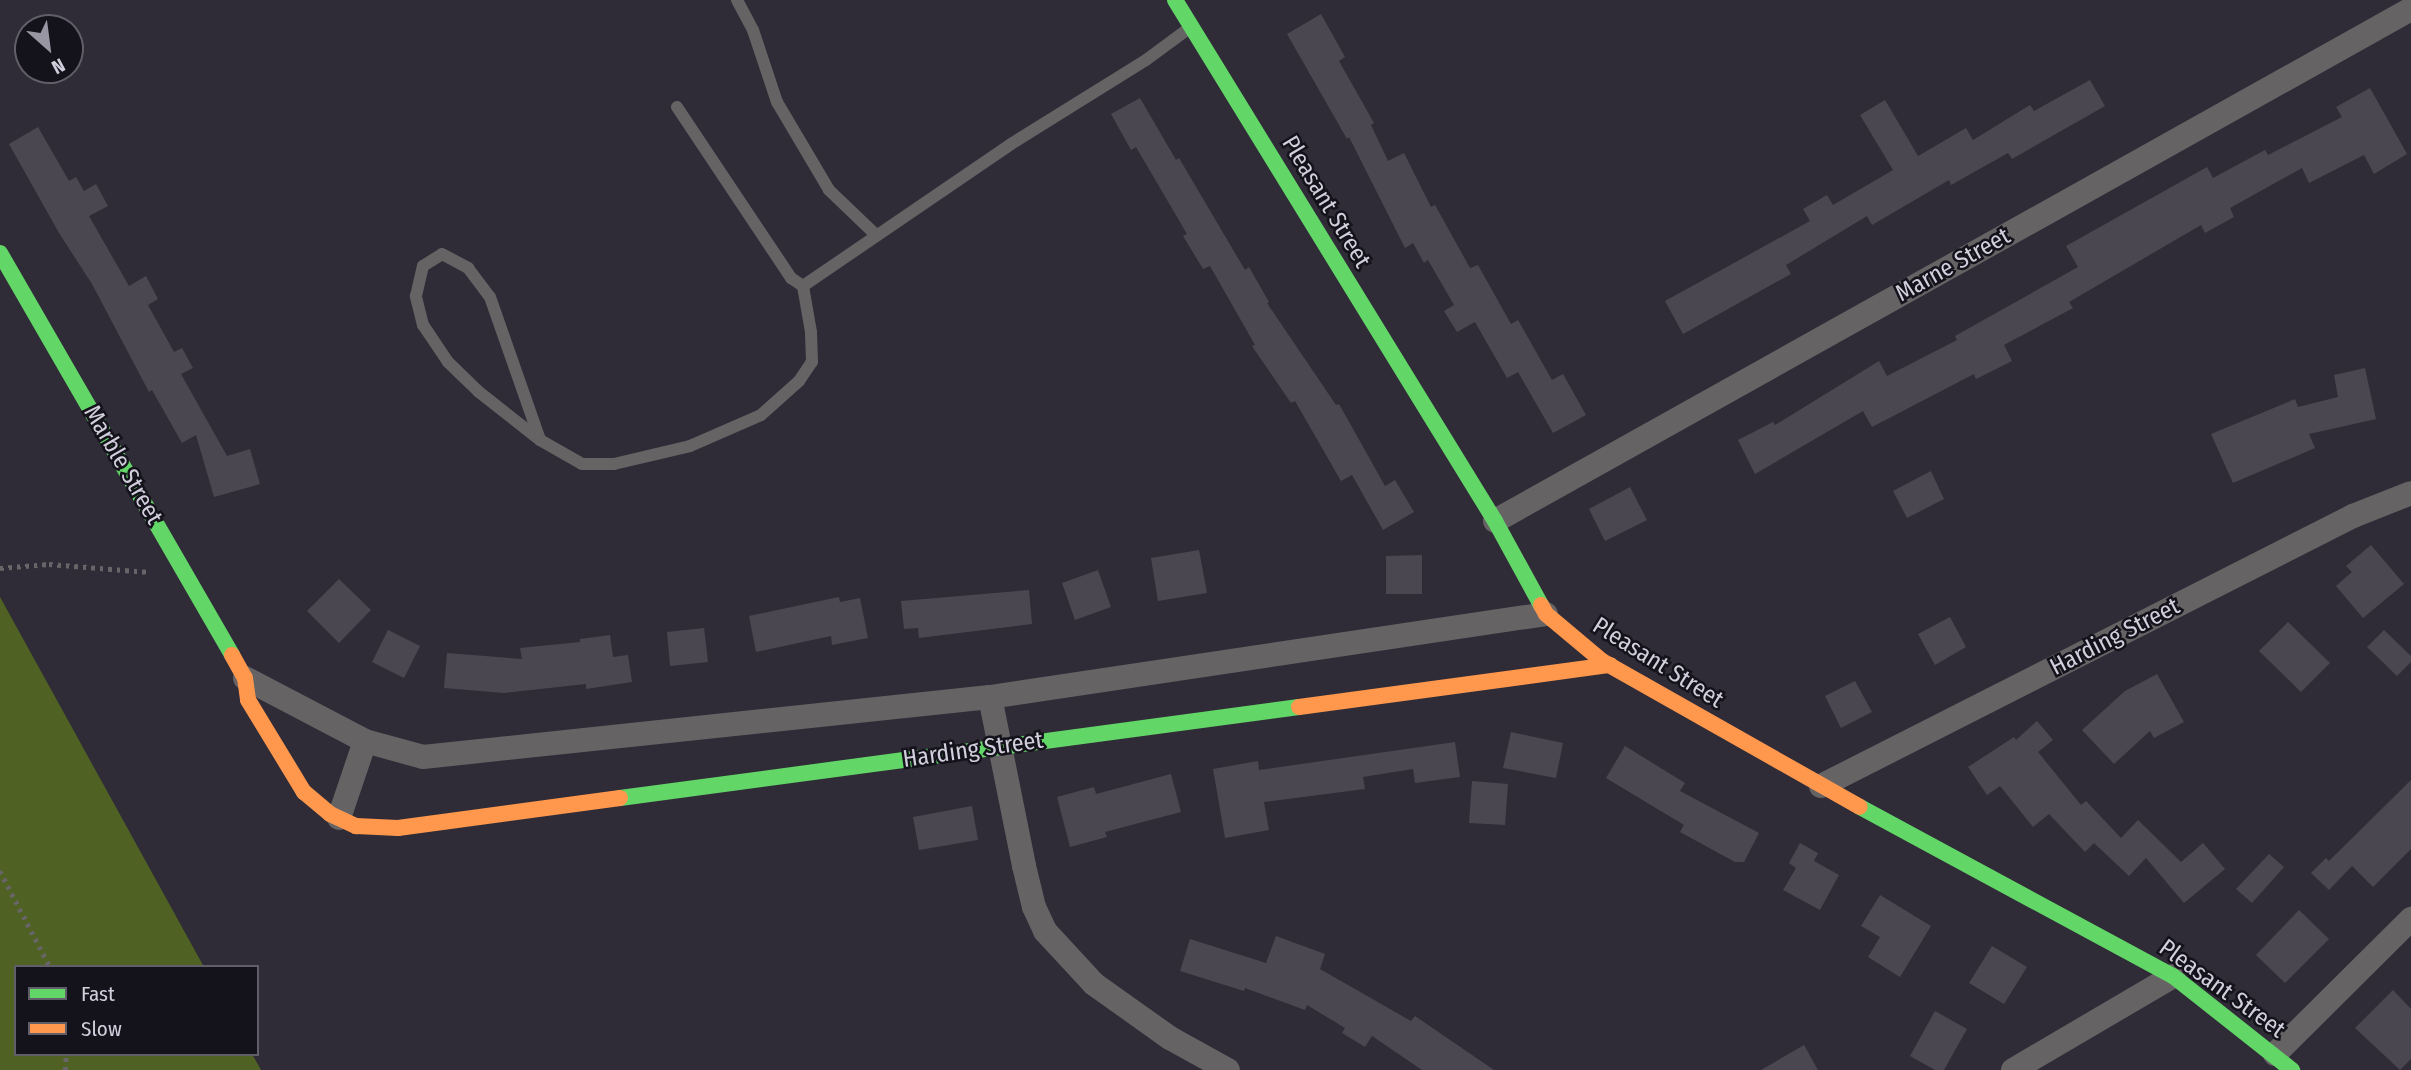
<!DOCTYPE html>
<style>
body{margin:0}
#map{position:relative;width:2411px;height:1070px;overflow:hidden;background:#2f2c37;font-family:"Fira Sans Condensed",sans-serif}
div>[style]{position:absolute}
.forest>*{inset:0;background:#4f6223}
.building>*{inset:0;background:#4a4751}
.path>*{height:4.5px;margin-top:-2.25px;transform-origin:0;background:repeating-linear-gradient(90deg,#676567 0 3.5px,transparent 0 8.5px)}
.lane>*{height:12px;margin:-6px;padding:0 6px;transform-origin:6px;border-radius:6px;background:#666365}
.street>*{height:24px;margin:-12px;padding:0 12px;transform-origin:12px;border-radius:12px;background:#666365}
.fast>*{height:16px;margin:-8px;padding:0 8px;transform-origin:8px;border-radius:8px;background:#63d668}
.slow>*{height:16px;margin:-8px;padding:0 8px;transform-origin:8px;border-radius:8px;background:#ff974d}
span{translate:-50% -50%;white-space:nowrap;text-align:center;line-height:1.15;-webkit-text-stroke:5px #14121b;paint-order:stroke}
.street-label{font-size:24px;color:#d2cfdd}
.legend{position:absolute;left:14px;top:965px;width:245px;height:91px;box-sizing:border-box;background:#14121b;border:2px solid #605e69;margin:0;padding:9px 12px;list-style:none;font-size:21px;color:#d2cfdd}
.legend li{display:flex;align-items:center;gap:14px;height:35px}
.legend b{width:35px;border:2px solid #605e69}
.north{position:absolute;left:14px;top:14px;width:70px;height:70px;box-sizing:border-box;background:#14121b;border:2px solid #605e69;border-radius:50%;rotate:152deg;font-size:19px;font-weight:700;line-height:28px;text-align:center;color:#d2cfdd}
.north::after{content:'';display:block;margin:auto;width:24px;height:32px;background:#9996a3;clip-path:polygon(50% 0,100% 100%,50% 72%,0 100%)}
</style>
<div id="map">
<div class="forest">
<div style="clip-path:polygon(0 597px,204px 967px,16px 967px,16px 1054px,252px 1054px,261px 1070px,0 1070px)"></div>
</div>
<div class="building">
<div style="clip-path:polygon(1321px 14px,1345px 57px,1339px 61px,1374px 123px,1371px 125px,1388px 161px,1404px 153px,1431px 207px,1435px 205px,1470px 268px,1478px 265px,1511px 324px,1518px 320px,1552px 380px,1563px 374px,1586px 415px,1553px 433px,1518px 372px,1507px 378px,1475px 322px,1457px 332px,1444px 311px,1454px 305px,1428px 260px,1424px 263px,1413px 243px,1405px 248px,1349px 137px,1347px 139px,1287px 34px)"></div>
<div style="clip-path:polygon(2090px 80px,2105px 106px,2012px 159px,2008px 153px,1951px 185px,1949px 180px,1872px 225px,1867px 216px,1786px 265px,1791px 274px,1683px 334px,1665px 301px,1810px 221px,1803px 209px,1827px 195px,1833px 205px,1893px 170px,1860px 115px,1885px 100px,1918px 156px,1966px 128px,1973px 140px,2030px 105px,2034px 111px)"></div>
<div style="clip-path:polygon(2370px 88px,2407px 154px,2374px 174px,2364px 155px,2309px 183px,2302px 168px,2230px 208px,2234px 217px,2205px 233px,2201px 225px,2069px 302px,2073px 308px,2004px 345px,2012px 361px,1976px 379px,1974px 374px,1872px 427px,1863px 411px,1755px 474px,1738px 440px,1773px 422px,1775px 425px,1879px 361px,1887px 376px,1957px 340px,1955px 336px,2078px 267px,2066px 246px,2207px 167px,2213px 178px,2265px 150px,2268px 155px,2342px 117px,2336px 107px)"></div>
<div style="clip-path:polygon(1140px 98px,1176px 160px,1179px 158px,1245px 270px,1249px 267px,1269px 302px,1267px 303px,1336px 405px,1339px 404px,1385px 486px,1395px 480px,1414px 512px,1383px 530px,1352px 475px,1341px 481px,1295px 401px,1291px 403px,1252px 346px,1255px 345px,1210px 266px,1203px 269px,1183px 236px,1187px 234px,1136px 147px,1131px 150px,1111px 114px)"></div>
<div style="clip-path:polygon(38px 127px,69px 181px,76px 177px,84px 191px,96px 184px,108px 206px,89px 216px,129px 286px,146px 276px,158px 299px,148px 305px,174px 352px,182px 348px,193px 368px,181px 374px,227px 456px,250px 449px,260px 484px,214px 497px,196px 435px,182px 443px,152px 390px,149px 392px,92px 284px,59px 233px,9px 144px)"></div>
<div style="clip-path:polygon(2365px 368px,2376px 419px,2309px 434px,2315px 448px,2233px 483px,2211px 434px,2295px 399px,2298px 407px,2338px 397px,2334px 375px)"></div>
<div style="clip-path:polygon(1931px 471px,1944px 499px,1907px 518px,1893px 491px)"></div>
<div style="clip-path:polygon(1630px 487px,1647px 520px,1605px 541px,1589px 509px)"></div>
<div style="clip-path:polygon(2371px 545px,2404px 584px,2363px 618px,2336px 586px,2352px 572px,2346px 566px)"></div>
<div style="clip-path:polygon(1199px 550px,1207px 593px,1158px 601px,1151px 558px)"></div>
<div style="clip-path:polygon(1422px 555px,1422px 594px,1386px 594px,1386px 556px)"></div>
<div style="clip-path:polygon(1098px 570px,1111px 607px,1075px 620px,1062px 583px)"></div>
<div style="clip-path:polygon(339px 579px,371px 610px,339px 643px,307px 611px)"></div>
<div style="clip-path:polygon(1029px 590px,1032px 624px,919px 638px,918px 628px,904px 629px,901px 601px)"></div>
<div style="clip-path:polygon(839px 597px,840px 602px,860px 598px,868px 638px,832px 645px,831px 636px,756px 652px,749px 616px)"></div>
<div style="clip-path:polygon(1950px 617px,1966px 647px,1935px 665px,1918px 634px)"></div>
<div style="clip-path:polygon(2288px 622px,2330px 663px,2301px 692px,2259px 651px)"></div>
<div style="clip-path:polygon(704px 628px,708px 662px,670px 666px,667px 632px)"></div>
<div style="clip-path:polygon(388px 630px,420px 646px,404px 678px,372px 662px)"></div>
<div style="clip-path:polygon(2384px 630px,2411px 656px,2411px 662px,2397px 676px,2367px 647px)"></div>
<div style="clip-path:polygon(610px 635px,613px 657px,628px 655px,632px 682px,586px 689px,586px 684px,504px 693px,444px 688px,447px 653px,522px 659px,520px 648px,580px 642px,580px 639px)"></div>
<div style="clip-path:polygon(2157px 674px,2184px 722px,2154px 738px,2150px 731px,2114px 764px,2082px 730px,2125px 691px)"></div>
<div style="clip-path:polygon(1855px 681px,1872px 712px,1841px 728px,1825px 696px)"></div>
<div style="clip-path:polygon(2037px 721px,2053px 740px,2038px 752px,2081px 805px,2086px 801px,2121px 838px,2138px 820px,2181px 862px,2203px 843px,2225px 869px,2184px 903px,2146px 858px,2129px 876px,2094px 843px,2085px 852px,2049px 814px,2033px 827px,2000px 786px,1987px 795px,1968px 767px,2014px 737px,2016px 740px)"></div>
<div style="clip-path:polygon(1511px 732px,1563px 743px,1556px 778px,1503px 768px)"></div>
<div style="clip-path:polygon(1455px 742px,1460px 777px,1415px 783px,1413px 769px,1363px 777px,1365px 789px,1264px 802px,1269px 830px,1225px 838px,1213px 769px,1258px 761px,1259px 770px)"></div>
<div style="clip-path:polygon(1625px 746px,1685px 783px,1680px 791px,1759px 833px,1744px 862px,1735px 862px,1680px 832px,1684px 825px,1606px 778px)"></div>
<div style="clip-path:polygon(1171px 774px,1181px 812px,1105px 832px,1107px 837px,1070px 847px,1057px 797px,1094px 787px,1096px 794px)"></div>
<div style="clip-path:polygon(2411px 780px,2411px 849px,2373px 887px,2352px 866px,2329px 890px,2311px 873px,2326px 858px,2329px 861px)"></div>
<div style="clip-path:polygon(1472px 781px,1508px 784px,1505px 825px,1469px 823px)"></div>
<div style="clip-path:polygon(972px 806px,978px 840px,919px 850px,913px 817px)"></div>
<div style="clip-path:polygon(1800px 843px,1818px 853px,1814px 861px,1839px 875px,1820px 910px,1783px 890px,1796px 868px,1789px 863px)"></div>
<div style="clip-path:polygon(2269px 854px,2284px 867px,2252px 903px,2236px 889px)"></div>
<div style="clip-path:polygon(1880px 895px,1931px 926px,1900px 977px,1868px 957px,1880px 937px,1861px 926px)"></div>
<div style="clip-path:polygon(2299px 910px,2329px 939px,2285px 983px,2256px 955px)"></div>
<div style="clip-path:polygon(1276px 936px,1325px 954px,1320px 969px,1411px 1021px,1415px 1016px,1494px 1070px,1422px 1070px,1372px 1036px,1365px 1047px,1342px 1033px,1345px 1028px,1307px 1005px,1305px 1010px,1245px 988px,1244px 991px,1180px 971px,1190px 939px,1266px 963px)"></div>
<div style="clip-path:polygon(1992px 946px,2027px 967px,2004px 1004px,1969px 983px)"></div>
<div style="clip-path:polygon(2393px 990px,2411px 1009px,2411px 1059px,2400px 1070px,2355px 1028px)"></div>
<div style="clip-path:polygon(1935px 1011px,1967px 1029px,1944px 1070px,1935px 1070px,1910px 1056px)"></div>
<div style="clip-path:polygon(1804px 1045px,1818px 1070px,1761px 1070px)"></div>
</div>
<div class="path">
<div style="left:0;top:568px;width:49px;rotate:-4.7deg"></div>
<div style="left:49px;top:564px;width:100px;rotate:4.6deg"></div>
<div style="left:0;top:871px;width:108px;rotate:62.5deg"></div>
<div style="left:65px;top:1070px;width:16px;rotate:-86deg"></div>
</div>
<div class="lane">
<div style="left:737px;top:0;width:34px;rotate:62deg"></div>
<div style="left:753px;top:30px;width:76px;rotate:71.6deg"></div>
<div style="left:777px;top:102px;width:102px;rotate:59.4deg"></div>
<div style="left:829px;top:190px;width:66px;rotate:43.8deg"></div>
<div style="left:677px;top:107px;width:206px;rotate:56.3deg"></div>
<div style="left:791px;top:278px;width:14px;rotate:34deg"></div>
<div style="left:803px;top:286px;width:252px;rotate:-34.3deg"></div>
<div style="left:1011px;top:144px;width:159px;rotate:-31.9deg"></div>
<div style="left:1146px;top:60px;width:52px;rotate:-36.4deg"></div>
<div style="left:540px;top:440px;width:78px;rotate:-141.8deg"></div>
<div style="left:479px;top:392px;width:43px;rotate:-135.9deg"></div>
<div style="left:448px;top:362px;width:45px;rotate:-124deg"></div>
<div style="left:423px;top:325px;width:30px;rotate:-104deg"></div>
<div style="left:416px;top:296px;width:31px;rotate:-77deg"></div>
<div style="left:423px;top:266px;width:22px;rotate:-32deg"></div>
<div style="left:442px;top:254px;width:30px;rotate:28deg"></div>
<div style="left:468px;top:268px;width:36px;rotate:53deg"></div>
<div style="left:490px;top:297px;width:151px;rotate:70.7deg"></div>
<div style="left:540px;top:440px;width:48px;rotate:29.7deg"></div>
<div style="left:582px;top:464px;width:32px"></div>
<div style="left:614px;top:464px;width:78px;rotate:-13.3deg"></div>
<div style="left:690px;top:446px;width:77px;rotate:-23.6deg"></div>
<div style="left:761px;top:415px;width:51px;rotate:-41.8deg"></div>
<div style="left:799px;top:381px;width:23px;rotate:-56deg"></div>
<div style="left:812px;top:362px;width:30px;rotate:-92deg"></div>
<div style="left:811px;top:332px;width:47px;rotate:-99.9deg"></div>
</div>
<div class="street">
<div style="left:1495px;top:521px;width:1049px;rotate:-29.2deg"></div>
<div style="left:245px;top:678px;width:136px;rotate:27.7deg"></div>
<div style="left:365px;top:741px;width:60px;rotate:15.4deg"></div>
<div style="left:423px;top:757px;width:570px;rotate:-6.04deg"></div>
<div style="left:990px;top:697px;width:562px;rotate:-8.49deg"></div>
<div style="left:990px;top:697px;width:172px;rotate:78.6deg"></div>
<div style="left:1024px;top:866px;width:42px;rotate:76.3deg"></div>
<div style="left:1034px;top:907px;width:26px;rotate:65deg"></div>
<div style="left:1045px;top:931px;width:72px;rotate:47.2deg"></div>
<div style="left:1094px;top:984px;width:93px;rotate:35.4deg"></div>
<div style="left:1170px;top:1038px;width:66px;rotate:28.9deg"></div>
<div style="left:1821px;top:786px;width:597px;rotate:-26.91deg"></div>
<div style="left:2353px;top:516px;width:62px;rotate:-21.6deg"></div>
<div style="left:339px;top:818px;width:81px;rotate:-71.3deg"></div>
<div style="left:2275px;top:1054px;width:192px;rotate:-44.8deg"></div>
<div style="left:2013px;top:1070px;width:186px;rotate:-30.4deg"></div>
</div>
<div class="fast">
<div style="left:1175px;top:0;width:611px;rotate:58.44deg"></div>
<div style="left:1495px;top:521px;width:96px;rotate:61.3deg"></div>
<div style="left:0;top:253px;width:464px;rotate:60deg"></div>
<div style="left:620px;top:798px;width:685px;rotate:-7.63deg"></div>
<div style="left:1860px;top:807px;width:356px;rotate:28.4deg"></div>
<div style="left:2173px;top:976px;width:152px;rotate:38.3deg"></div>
</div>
<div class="slow">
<div style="left:1541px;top:605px;width:10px;rotate:61deg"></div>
<div style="left:1546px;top:614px;width:73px;rotate:40deg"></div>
<div style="left:1602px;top:661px;width:296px;rotate:29.5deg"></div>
<div style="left:232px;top:655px;width:26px;rotate:61deg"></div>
<div style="left:245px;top:678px;width:22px;rotate:82deg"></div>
<div style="left:248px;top:700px;width:108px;rotate:58.7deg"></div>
<div style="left:304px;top:792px;width:34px;rotate:40deg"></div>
<div style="left:330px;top:814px;width:29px;rotate:25deg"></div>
<div style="left:356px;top:826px;width:42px;rotate:2.7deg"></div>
<div style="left:398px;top:828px;width:224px;rotate:-7.7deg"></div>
<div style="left:1299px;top:707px;width:314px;rotate:-7.7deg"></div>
</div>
<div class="street-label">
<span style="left:1326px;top:202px;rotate:59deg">Pleasant Street</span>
<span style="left:1953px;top:265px;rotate:-29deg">Marne Street</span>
<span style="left:123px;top:465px;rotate:60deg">Marble Street</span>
<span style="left:2115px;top:637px;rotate:-27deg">Harding Street</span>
<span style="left:1658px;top:663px;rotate:32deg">Pleasant Street</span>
<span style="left:973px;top:750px;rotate:-8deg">Harding Street</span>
<span style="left:2222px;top:989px;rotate:36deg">Pleasant Street</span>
</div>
<ul class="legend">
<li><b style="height:9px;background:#63d668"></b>Fast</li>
<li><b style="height:9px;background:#ff974d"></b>Slow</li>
</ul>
<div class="north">N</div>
</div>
